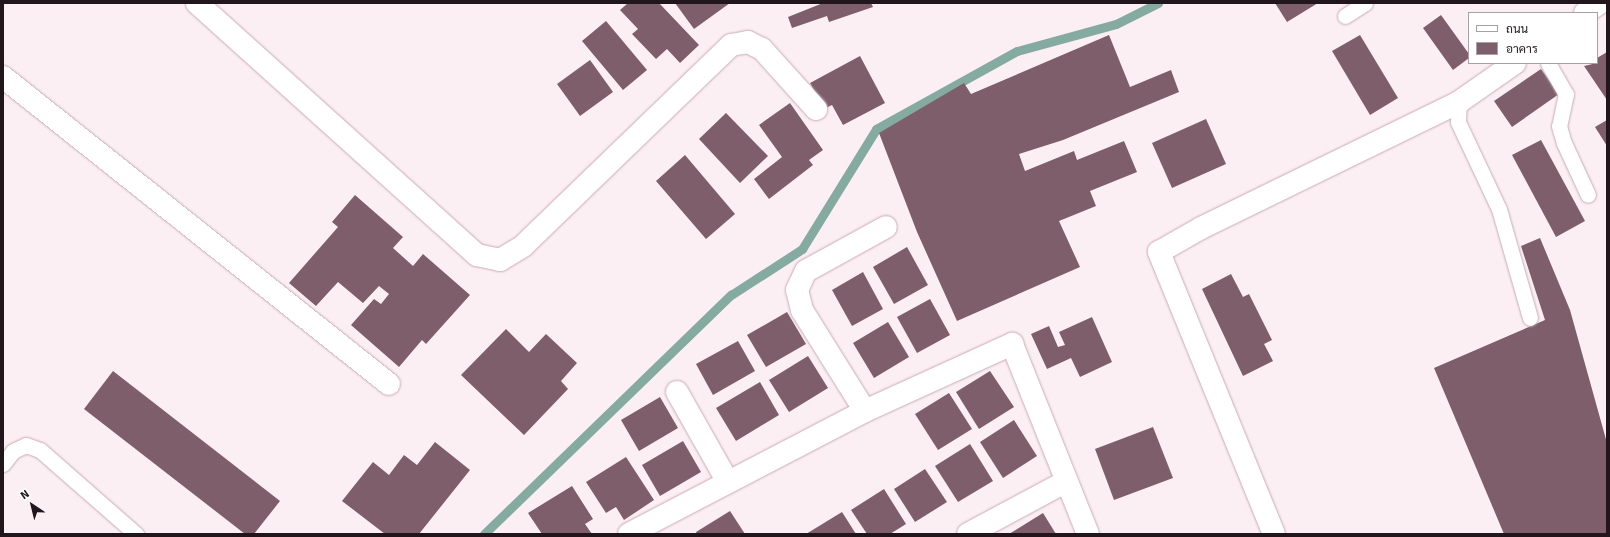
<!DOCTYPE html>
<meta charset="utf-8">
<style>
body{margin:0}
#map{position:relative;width:1610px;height:537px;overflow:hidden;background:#fceff3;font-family:Signika,Sarabun,sans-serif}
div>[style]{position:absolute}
.stream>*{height:9px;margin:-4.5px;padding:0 4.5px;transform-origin:4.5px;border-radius:4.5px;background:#85aba0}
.building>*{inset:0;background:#7d5e6a}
.roads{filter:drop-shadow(0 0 1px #c9abb6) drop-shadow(0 0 1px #c9abb6)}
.lane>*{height:15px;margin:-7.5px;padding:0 7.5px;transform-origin:7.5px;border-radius:7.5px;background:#fff}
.street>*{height:22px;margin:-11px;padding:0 11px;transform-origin:11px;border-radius:11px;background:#fff}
span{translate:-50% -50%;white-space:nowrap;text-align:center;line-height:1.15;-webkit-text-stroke:3.5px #fff;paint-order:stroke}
.frame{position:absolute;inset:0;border:4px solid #21161b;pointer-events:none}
.legend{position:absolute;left:1468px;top:12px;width:130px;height:52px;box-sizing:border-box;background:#fff;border:1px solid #a6a2a4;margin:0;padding:5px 7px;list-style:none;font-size:12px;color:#21161b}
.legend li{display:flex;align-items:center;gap:8px;height:20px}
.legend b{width:20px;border:1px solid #a6a2a4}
.north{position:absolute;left:12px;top:485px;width:40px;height:40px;-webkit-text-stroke:3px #fff;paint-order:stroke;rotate:325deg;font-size:11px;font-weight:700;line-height:16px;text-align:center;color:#21161b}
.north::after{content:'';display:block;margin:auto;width:14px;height:18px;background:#21161b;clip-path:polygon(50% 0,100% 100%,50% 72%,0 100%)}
</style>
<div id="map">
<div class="stream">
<div style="left:484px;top:534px;width:344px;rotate:-44.1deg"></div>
<div style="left:731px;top:295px;width:85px;rotate:-32.9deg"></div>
<div style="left:802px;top:249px;width:141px;rotate:-58.3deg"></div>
<div style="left:876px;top:129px;width:161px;rotate:-29deg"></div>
<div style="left:1017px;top:51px;width:103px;rotate:-15.3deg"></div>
<div style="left:1116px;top:24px;width:47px;rotate:-26.6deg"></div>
</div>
<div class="building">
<div style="clip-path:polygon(628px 3px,659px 3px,699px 45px,680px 63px,667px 49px,656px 59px,632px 34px,638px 29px,620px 10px)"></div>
<div style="clip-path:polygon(675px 3px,730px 3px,694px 29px)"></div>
<div style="clip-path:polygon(823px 3px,871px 3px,873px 7px,829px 22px,827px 16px,792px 28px,788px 17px)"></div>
<div style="clip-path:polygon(1275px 3px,1318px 3px,1287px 22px)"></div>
<div style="clip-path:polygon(1441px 15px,1469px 54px,1469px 58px,1453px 70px,1423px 28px)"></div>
<div style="clip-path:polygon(606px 21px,647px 70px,623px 90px,582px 41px)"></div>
<div style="clip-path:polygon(1109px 35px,1130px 87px,1171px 70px,1179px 92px,1063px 140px,1019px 154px,1025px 171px,1074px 151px,1077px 160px,1124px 141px,1137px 172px,1090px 191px,1096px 206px,1059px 221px,1080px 267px,957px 321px,917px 232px,879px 133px,964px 83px,971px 94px)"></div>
<div style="clip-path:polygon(1360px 35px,1398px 98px,1370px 115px,1332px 51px)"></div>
<div style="clip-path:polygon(1607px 52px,1607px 100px,1584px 66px,1597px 63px,1597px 58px)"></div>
<div style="clip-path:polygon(860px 56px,885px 103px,843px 125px,832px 105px,824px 109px,810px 83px)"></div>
<div style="clip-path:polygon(590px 60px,613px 92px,580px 116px,557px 84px)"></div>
<div style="clip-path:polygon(1541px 69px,1559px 94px,1512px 127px,1494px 101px)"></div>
<div style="clip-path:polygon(790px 103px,823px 150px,809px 160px,813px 165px,769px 199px,754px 179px,782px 157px,759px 125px)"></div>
<div style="clip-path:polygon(726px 113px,768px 156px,740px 183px,699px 139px)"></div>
<div style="clip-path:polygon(1206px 119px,1226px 164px,1172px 188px,1152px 143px)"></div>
<div style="clip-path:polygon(1607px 120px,1607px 146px,1595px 127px)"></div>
<div style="clip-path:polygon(1541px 140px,1585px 221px,1556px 237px,1512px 155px)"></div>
<div style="clip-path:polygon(685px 155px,735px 214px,706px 239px,656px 181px)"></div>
<div style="clip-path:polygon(355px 195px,403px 237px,393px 248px,413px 266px,423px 254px,470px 295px,426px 344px,422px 340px,399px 367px,351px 325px,374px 299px,381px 304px,389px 294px,379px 286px,363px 303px,338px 282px,316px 306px,289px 283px,338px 227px,332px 222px)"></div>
<div style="clip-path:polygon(1540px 238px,1570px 310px,1607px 443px,1607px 534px,1504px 534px,1434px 368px,1545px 320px,1521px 246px)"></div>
<div style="clip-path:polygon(907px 247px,928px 285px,894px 304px,873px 267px)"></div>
<div style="clip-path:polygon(863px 272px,883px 309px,852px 326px,832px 290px)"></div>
<div style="clip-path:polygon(1231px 274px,1243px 297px,1249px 294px,1272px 340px,1264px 344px,1273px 361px,1243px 376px,1202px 289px)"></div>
<div style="clip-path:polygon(930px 299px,950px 335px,917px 353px,897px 317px)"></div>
<div style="clip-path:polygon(787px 312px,806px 344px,766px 367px,747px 335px)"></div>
<div style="clip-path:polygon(1092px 317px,1112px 362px,1080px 377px,1071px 358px,1047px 369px,1031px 334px,1049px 326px,1058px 347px,1065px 345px,1059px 332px)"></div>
<div style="clip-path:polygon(888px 322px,909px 357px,874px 378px,853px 343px)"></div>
<div style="clip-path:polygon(506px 329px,529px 352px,546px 334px,577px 363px,561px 381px,568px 389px,524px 435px,461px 375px)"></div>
<div style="clip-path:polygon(738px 341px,755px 371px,713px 395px,696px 364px)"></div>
<div style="clip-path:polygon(808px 356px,828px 388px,789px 412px,769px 380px)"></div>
<div style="clip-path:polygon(113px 371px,280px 501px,254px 534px,245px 534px,84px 409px)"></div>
<div style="clip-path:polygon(990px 371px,1014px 407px,979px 429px,956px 392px)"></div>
<div style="clip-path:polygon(760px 382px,779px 415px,736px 441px,716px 408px)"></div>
<div style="clip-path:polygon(949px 393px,972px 429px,938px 450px,915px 414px)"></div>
<div style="clip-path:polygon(660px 397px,678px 428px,639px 451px,621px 420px)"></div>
<div style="clip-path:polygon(1014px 420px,1037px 456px,1003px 478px,980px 442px)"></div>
<div style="clip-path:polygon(1153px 427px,1173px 478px,1114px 500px,1095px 449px)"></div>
<div style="clip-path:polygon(683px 441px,701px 472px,660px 496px,642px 465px)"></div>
<div style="clip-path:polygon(435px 442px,470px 470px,419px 534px,385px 534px,342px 501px,373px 462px,389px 475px,404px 455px,417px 465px)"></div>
<div style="clip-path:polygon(970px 444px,993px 481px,958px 502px,935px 466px)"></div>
<div style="clip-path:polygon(626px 457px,654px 500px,624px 520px,616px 507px,606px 513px,586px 482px)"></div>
<div style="clip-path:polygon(925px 469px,947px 502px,915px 522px,894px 489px)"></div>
<div style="clip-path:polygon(572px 486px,593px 519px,585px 524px,592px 534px,542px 534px,528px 513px)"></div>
<div style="clip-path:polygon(884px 489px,906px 524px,890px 534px,867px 534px,851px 510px)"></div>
<div style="clip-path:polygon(730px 511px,745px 534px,697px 534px,696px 532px)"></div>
<div style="clip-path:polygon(842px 512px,856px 534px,806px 534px)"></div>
<div style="clip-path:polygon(1043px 513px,1056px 534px,1009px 534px)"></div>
</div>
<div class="roads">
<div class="lane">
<div style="left:1345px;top:16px;width:24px;rotate:-33deg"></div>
<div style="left:1548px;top:63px;width:36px;rotate:60deg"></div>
<div style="left:1566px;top:94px;width:33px;rotate:102deg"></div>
<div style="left:1559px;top:126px;width:18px;rotate:74deg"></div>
<div style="left:1564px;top:143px;width:57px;rotate:65.2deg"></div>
<div style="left:1459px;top:102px;width:20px;rotate:93deg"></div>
<div style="left:1458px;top:122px;width:96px;rotate:64.8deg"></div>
<div style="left:1499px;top:209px;width:113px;rotate:74.1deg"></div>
<div style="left:3px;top:464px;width:16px;rotate:-52deg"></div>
<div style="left:13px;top:451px;width:14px;rotate:-25deg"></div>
<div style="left:26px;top:445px;width:15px;rotate:20deg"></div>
<div style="left:40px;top:450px;width:128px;rotate:41.2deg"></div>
</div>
<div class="street">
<div style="left:197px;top:3px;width:377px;rotate:42deg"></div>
<div style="left:477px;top:255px;width:24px;rotate:12deg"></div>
<div style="left:500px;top:260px;width:27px;rotate:-31deg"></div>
<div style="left:523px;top:246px;width:289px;rotate:-44deg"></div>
<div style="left:731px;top:45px;width:17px;rotate:-10deg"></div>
<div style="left:748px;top:42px;width:16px;rotate:27deg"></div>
<div style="left:762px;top:49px;width:81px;rotate:48deg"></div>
<div style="left:1585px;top:13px;width:18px;rotate:-34deg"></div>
<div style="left:3px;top:77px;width:493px;rotate:38.5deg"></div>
<div style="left:677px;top:392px;width:103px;rotate:60.5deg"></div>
<div style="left:865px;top:411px;width:119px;rotate:-122deg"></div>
<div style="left:802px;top:310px;width:21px;rotate:-104deg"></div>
<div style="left:797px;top:290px;width:21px;rotate:-65deg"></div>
<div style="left:806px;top:271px;width:91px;rotate:-28.8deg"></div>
<div style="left:629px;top:534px;width:266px;rotate:-27.5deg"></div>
<div style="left:865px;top:411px;width:162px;rotate:-24.5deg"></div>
<div style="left:1012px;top:344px;width:205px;rotate:68.2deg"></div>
<div style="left:968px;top:534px;width:112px;rotate:-28.2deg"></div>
<div style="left:1274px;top:534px;width:305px;rotate:-112.2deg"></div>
<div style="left:1159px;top:252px;width:48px;rotate:-29.7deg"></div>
<div style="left:1201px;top:228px;width:287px;rotate:-26deg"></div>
<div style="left:1459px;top:102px;width:68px;rotate:-34.9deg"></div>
</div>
</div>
<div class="frame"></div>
<ul class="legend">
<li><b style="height:5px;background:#fff"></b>ถนน</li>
<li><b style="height:11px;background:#7d5e6a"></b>อาคาร</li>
</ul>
<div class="north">N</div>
</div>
